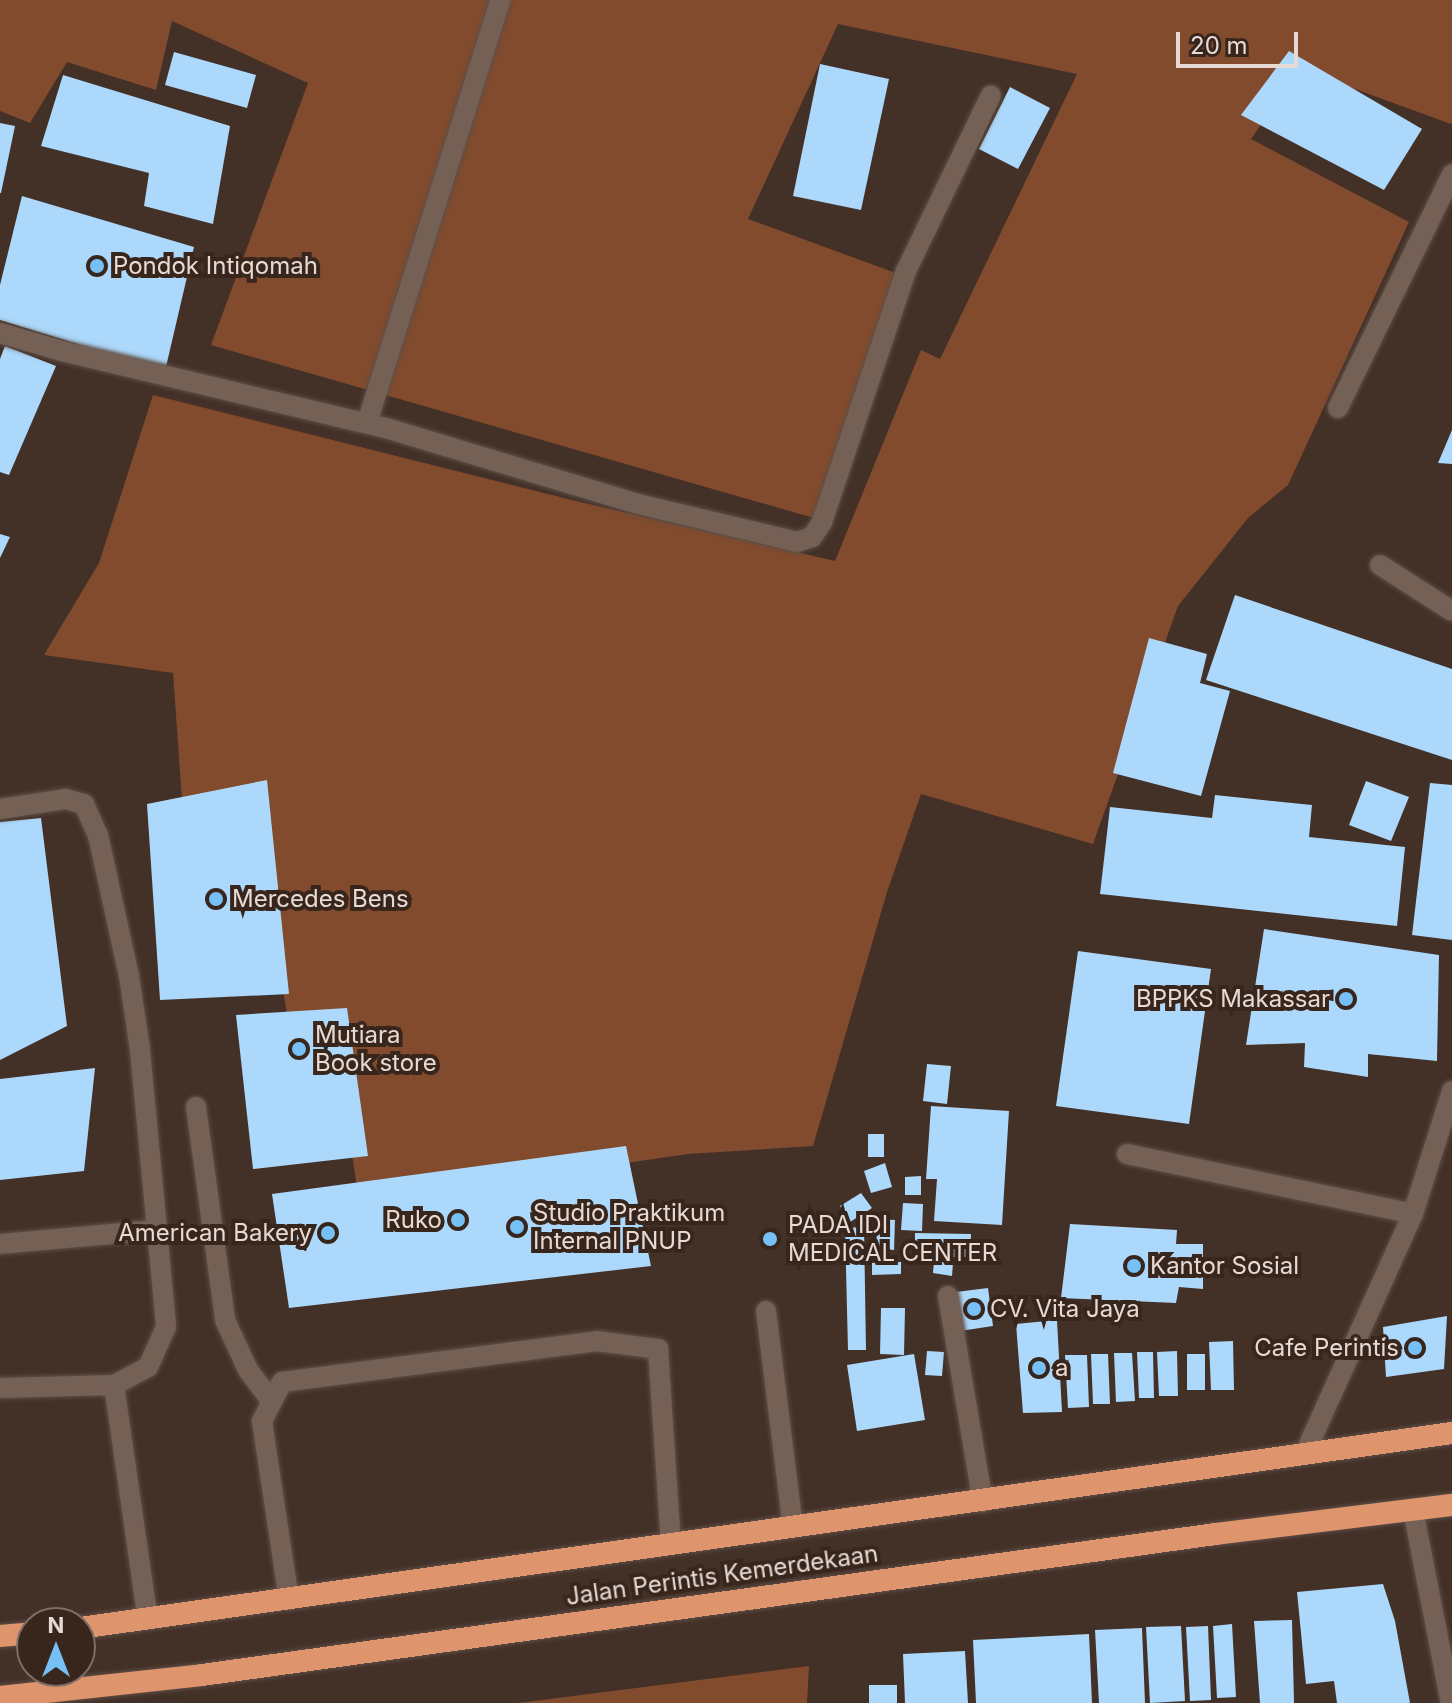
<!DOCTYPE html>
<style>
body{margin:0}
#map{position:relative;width:1452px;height:1703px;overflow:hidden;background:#433027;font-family:Inter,sans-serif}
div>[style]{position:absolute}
.green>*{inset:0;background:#824b2e}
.building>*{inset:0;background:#acd8fb}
.roads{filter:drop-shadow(0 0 2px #5e4e46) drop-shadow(0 0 2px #5e4e46)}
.service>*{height:20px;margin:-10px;padding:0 10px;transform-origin:10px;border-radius:10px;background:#746055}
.minor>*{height:20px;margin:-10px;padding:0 10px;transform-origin:10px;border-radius:10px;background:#746055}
.trunk>*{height:22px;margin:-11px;padding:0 11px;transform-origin:11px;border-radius:11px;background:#de946c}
.dots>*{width:22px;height:22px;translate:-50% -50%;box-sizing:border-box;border:4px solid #38261d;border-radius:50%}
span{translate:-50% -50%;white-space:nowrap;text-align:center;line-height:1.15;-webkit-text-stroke:8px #38261d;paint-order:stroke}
.poi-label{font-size:24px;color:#e7dad4}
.left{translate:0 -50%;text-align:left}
.right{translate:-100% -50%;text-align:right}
.street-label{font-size:24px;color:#e7dad4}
.north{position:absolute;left:16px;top:1607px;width:80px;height:80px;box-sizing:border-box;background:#38261d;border:2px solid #7e6e66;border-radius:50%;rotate:0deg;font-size:22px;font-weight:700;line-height:32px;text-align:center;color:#e7dad4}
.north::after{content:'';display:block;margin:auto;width:28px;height:36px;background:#76c0f6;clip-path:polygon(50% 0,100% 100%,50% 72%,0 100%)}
.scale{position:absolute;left:1176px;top:32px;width:122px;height:36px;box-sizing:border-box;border:4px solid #e7dad4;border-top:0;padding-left:10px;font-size:24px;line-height:28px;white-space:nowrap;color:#e7dad4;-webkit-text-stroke:6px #38261d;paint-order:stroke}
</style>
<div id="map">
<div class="green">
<div style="clip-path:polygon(0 0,1452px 0,1452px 122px,1451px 124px,1300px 69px,1251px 139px,1409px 222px,1288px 485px,1248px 518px,1178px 606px,1093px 844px,921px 794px,887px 892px,813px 1146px,688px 1154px,359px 1202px,337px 1050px,294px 1052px,252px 819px,184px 828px,173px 673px,44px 655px,99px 563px,153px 395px,576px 501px,835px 561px,921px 350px,940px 359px,1077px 74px,838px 24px,748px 219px,904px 276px,814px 518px,211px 345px,308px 83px,172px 21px,156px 90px,67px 62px,30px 123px,0 111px)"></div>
<div style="clip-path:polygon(809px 1666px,807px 1703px,518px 1703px)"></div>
</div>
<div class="building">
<div style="clip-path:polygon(1289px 51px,1422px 129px,1384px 190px,1241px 115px)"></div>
<div style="clip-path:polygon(174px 52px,256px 75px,247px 108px,165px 85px)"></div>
<div style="clip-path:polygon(820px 64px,889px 79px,861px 210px,793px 196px)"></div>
<div style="clip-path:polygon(63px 75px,230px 126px,213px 224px,144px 206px,149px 173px,41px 146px)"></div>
<div style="clip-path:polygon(1010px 87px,1050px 108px,1018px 169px,979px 149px)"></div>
<div style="clip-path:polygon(0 123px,15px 126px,1px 193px,0 193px)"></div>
<div style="clip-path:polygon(22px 196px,194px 247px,165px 371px,0 320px,0 285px)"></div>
<div style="clip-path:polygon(5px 346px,56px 366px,9px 475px,0 472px,0 359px)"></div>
<div style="clip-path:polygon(1452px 430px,1452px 464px,1438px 463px)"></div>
<div style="clip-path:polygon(0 534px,10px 537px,0 558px)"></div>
<div style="clip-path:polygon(1235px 595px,1452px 669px,1452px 760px,1206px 680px)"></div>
<div style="clip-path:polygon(1149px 638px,1207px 654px,1200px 683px,1230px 691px,1201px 796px,1113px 773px)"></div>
<div style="clip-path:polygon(267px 780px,289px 994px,160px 1000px,147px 804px)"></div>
<div style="clip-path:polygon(1366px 781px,1409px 797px,1391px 841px,1349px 825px)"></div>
<div style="clip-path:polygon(1430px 783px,1452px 785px,1452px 940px,1412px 935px)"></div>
<div style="clip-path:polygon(1215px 795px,1312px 805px,1309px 837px,1405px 847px,1397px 926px,1100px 894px,1110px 807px,1212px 818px)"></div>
<div style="clip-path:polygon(41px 818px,67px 1026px,0 1060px,0 822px)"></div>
<div style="clip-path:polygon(1264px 929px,1439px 955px,1437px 1061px,1368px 1054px,1368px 1077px,1304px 1067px,1305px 1043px,1246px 1045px)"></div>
<div style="clip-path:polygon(1078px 951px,1211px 969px,1189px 1124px,1056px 1106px)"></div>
<div style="clip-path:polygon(347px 1008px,368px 1156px,253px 1169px,236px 1015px)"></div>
<div style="clip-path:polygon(927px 1064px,951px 1066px,947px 1104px,923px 1101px)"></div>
<div style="clip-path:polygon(95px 1068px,84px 1171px,0 1180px,0 1079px)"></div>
<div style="clip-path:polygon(931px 1106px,1009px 1111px,1002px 1225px,934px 1221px,937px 1179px,926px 1179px)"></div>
<div style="clip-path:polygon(868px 1134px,884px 1134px,884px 1157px,868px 1157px)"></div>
<div style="clip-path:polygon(626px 1146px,651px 1266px,289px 1308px,272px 1194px)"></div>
<div style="clip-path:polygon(885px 1163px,892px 1187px,871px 1193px,864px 1171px)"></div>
<div style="clip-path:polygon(921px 1176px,921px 1195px,905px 1195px,905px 1177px)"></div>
<div style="clip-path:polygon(861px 1193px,872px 1208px,850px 1222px,840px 1206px)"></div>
<div style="clip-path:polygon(903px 1203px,923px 1204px,922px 1231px,901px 1230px)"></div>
<div style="clip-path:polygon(878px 1219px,895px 1220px,894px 1250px,876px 1248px)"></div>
<div style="clip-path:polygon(1070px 1224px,1177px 1230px,1176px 1244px,1203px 1244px,1203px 1289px,1179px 1287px,1176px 1303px,1061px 1298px)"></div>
<div style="clip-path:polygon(864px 1227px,866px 1350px,848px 1350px,845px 1228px)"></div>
<div style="clip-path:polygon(915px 1233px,971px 1234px,970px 1257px,915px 1257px)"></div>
<div style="clip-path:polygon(934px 1261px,953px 1263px,952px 1276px,933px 1273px)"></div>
<div style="clip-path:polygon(901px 1262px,901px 1274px,872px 1275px,872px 1263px)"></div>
<div style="clip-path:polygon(988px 1288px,993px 1326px,960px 1331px,956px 1292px)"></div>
<div style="clip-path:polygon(881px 1308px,905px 1308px,904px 1355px,880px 1354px)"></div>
<div style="clip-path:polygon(1447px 1316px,1444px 1369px,1386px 1377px,1383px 1327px)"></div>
<div style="clip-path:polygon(1057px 1320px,1062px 1412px,1023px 1413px,1016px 1324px)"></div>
<div style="clip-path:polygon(1233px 1341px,1234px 1390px,1211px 1390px,1209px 1342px)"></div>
<div style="clip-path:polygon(927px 1351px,944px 1352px,942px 1376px,925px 1375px)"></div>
<div style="clip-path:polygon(1177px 1351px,1178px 1396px,1159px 1396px,1157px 1352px)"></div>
<div style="clip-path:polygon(1137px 1352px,1153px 1352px,1154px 1398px,1139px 1398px)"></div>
<div style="clip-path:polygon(1114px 1353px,1132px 1353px,1135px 1401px,1116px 1402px)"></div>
<div style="clip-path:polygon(914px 1354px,925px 1420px,857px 1431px,847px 1365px)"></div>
<div style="clip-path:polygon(1091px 1354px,1108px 1354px,1110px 1404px,1093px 1404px)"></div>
<div style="clip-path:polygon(1187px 1354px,1205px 1354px,1205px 1390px,1187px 1390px)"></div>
<div style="clip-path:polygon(1065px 1355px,1087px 1355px,1089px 1407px,1068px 1408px)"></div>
<div style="clip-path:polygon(1383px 1584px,1395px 1621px,1410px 1703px,1337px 1703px,1334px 1681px,1306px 1684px,1297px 1592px)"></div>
<div style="clip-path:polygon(1292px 1620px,1294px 1703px,1260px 1703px,1254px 1621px)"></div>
<div style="clip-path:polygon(1232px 1624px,1236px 1697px,1217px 1698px,1213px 1626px)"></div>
<div style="clip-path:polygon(1181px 1626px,1185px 1701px,1150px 1703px,1146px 1627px)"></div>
<div style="clip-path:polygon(1208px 1626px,1211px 1700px,1190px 1701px,1186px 1627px)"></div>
<div style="clip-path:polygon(1142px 1628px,1145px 1703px,1099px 1703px,1095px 1630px)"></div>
<div style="clip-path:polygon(1089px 1634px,1092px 1703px,976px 1703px,973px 1640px)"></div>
<div style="clip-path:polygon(965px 1651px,968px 1703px,905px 1703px,903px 1654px)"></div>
<div style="clip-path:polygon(869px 1685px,897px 1685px,897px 1703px,869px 1703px)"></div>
</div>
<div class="roads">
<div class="service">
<div style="left:1380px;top:565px;width:85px;rotate:32.6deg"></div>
<div style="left:0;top:809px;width:67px;rotate:-8.6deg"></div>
<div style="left:66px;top:799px;width:19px;rotate:16deg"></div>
<div style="left:84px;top:804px;width:34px;rotate:66deg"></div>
<div style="left:98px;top:835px;width:144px;rotate:77.6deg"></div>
<div style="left:129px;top:976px;width:75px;rotate:81.5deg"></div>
<div style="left:140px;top:1050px;width:278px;rotate:84.6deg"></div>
<div style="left:166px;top:1327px;width:44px;rotate:114.2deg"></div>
<div style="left:148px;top:1367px;width:38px;rotate:152deg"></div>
<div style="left:114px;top:1385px;width:114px;rotate:178.5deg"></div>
<div style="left:196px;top:1107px;width:215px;rotate:82.2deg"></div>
<div style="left:225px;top:1320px;width:55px;rotate:65.3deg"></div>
<div style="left:248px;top:1370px;width:40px;rotate:53deg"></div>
<div style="left:1127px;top:1154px;width:292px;rotate:11.8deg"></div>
<div style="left:0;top:1244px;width:158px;rotate:-5.1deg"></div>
<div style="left:948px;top:1296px;width:209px;rotate:80.4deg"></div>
<div style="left:766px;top:1311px;width:218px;rotate:82.9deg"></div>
<div style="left:114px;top:1385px;width:237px;rotate:81.8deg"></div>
<div style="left:1305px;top:1453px;width:262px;rotate:-65.7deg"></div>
<div style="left:1413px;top:1214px;width:129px;rotate:-72.4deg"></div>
<div style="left:289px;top:1600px;width:181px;rotate:-98.6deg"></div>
<div style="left:262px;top:1421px;width:44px;rotate:-62.9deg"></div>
<div style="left:282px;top:1382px;width:318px;rotate:-7.4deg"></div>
<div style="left:597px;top:1341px;width:62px;rotate:7.5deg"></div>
<div style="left:658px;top:1349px;width:195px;rotate:86.2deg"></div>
</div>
<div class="minor">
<div style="left:0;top:333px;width:65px;rotate:16.2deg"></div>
<div style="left:62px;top:351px;width:333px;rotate:13.4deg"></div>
<div style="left:386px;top:428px;width:263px;rotate:16.8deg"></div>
<div style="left:638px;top:504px;width:163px;rotate:13.4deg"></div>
<div style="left:797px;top:542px;width:16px;rotate:-18deg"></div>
<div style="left:812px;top:537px;width:18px;rotate:-56deg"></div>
<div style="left:822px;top:522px;width:265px;rotate:-71.5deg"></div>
<div style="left:906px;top:271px;width:195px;rotate:-64.2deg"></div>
<div style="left:1338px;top:408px;width:260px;rotate:-64deg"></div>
<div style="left:367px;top:423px;width:443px;rotate:-72.5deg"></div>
<div style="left:1413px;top:1510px;width:197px;rotate:78.9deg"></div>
</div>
<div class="trunk">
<div style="left:80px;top:1628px;width:1386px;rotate:-8.09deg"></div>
<div style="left:0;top:1636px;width:32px;rotate:-5deg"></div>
<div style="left:0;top:1697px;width:203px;rotate:-6.2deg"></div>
<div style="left:202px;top:1675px;width:1023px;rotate:-7.92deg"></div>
<div style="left:1215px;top:1534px;width:239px;rotate:-7deg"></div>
</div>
</div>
<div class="dots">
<div style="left:97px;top:266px;background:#76c0f6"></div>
<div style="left:216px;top:899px;background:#76c0f6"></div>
<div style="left:1346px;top:999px;background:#76c0f6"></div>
<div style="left:299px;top:1049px;background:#76c0f6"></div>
<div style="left:458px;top:1220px;background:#76c0f6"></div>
<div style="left:517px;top:1227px;background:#76c0f6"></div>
<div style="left:328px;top:1233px;background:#76c0f6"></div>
<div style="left:770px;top:1239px;background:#76c0f6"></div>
<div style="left:1134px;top:1266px;background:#76c0f6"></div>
<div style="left:974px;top:1309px;background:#76c0f6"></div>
<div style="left:1415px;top:1348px;background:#76c0f6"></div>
<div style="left:1039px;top:1368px;background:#76c0f6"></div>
</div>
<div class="poi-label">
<span class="left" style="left:113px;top:266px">Pondok Intiqomah</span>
<span class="left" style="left:232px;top:899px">Mercedes Bens</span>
<span class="right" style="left:1330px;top:999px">BPPKS Makassar</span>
<span class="left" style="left:315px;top:1049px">Mutiara<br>Book store</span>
<span class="left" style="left:533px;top:1227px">Studio Praktikum<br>Internal PNUP</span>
<span class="right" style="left:442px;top:1220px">Ruko</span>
<span class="left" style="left:788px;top:1239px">PADA IDI<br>MEDICAL CENTER</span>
<span class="right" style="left:312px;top:1233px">American Bakery</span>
<span class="left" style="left:1150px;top:1266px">Kantor Sosial</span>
<span class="left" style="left:990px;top:1309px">CV. Vita Jaya</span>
<span class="right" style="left:1399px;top:1348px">Cafe Perintis</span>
<span class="left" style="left:1055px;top:1368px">a</span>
</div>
<div class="street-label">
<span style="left:722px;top:1575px;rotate:-8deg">Jalan Perintis Kemerdekaan</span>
</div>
<div class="north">N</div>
<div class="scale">20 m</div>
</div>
